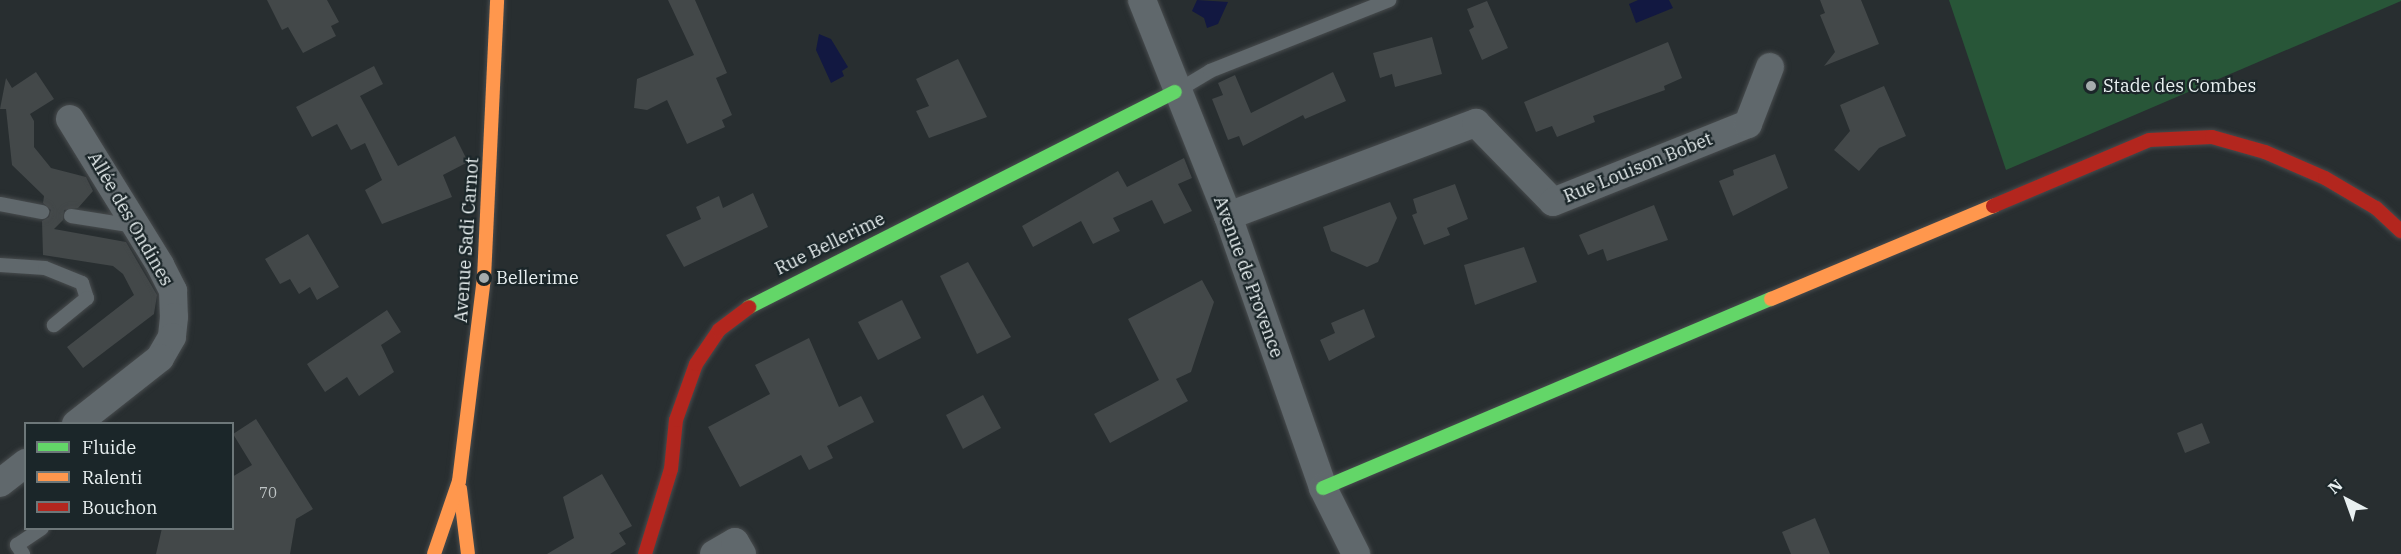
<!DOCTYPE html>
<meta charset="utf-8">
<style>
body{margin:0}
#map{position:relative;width:2401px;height:554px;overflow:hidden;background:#282e30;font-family:"IBM Plex Serif",serif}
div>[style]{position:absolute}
.green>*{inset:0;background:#285638}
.water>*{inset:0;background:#121841}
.building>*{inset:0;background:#434849}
.roads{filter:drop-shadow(0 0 2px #484c4e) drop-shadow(0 0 2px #484c4e)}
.lane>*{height:14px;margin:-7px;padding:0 7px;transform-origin:7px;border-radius:7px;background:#60686c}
.street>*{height:28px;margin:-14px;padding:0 14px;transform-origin:14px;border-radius:14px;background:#60686c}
.fast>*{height:14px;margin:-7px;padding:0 7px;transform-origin:7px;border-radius:7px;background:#63d668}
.slow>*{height:14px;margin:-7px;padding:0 7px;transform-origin:7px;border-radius:7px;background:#ff974d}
.jam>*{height:14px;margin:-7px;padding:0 7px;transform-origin:7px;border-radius:7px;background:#b3261e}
.dots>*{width:16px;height:16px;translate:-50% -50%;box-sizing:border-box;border:3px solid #1b2629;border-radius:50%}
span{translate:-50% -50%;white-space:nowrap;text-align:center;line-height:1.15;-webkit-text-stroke:4.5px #1b2629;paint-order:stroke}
.number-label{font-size:15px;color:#c0c6c7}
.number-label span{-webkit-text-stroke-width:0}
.poi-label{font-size:18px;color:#e9f0f1}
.left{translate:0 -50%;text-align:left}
.street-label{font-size:18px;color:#e9f0f1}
.legend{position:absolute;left:24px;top:422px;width:210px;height:108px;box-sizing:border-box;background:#1b2629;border:2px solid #6d7779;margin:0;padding:8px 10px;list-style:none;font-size:18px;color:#e9f0f1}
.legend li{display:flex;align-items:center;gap:12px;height:30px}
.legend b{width:30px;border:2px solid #6d7779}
.north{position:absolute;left:2317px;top:470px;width:60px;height:60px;-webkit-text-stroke:4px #1b2629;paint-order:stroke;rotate:319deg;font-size:16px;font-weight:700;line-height:24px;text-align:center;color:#e9f0f1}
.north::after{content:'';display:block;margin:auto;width:21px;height:27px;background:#e9f0f1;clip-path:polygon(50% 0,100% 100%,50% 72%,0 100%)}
</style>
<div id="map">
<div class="green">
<div style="clip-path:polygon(1949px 0,2401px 0,2401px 1px,2006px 170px)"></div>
</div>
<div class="water">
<div style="clip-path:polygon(1197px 0,1228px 2px,1218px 24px,1207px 28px,1204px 18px,1192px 11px)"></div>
<div style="clip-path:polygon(1638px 0,1669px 0,1673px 8px,1636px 23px,1629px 4px)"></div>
<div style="clip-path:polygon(819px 34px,831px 39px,848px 67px,842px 71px,844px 76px,831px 83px,816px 50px)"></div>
</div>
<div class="building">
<div style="clip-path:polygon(267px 0,327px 0,339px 22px,331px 26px,336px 36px,303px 53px,288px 27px,282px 30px)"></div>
<div style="clip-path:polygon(668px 0,695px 0,727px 73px,716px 78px,732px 115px,722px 120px,725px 127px,687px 144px,667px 100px,647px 110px,634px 108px,637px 79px,694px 55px)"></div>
<div style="clip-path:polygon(1820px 0,1861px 0,1879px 44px,1824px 66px,1835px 52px,1820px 15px,1825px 13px)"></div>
<div style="clip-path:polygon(1487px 1px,1508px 48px,1482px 60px,1469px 30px,1474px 27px,1467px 9px)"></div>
<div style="clip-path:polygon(1432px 37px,1442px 74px,1395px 87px,1392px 74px,1380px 78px,1373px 53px)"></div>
<div style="clip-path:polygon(1668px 42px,1682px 78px,1664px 86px,1665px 90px,1593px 116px,1595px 122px,1557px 137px,1552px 126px,1536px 132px,1524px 102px)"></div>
<div style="clip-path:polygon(958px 59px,987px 117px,929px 138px,916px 111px,929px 106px,916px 79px)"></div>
<div style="clip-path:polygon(374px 66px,383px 84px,360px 96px,398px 166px,455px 136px,468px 162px,443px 175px,452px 197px,382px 224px,365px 190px,382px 180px,365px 143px,351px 150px,337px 124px,312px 137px,296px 107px)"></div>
<div style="clip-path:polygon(36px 72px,54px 99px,30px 114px,34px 121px,34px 147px,51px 168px,86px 177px,93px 191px,78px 208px,64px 210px,63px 220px,54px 229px,126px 242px,157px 295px,154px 314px,83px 368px,67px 347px,134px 295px,123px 274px,113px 266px,43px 255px,42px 221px,49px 217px,51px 210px,43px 203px,44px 196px,12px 165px,6px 109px,0 109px,6px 78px,12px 88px)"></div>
<div style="clip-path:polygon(1333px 72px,1346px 101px,1305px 119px,1303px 115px,1243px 146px,1239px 136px,1228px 140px,1212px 99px,1223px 95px,1218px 83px,1235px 75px,1251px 113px)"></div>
<div style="clip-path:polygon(1884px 86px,1906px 136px,1879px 148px,1859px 171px,1834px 150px,1850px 131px,1840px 105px)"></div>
<div style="clip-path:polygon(1775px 154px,1788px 188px,1733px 216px,1719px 181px,1734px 175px,1733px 170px)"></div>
<div style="clip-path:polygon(1184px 158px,1192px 178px,1178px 184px,1192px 211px,1164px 224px,1152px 200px,1113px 218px,1120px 231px,1093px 244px,1081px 221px,1033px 247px,1022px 226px,1118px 171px,1127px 187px)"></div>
<div style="clip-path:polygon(1455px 184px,1468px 219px,1447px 228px,1450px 235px,1424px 245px,1412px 215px,1417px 213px,1413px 199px)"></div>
<div style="clip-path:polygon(753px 193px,768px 227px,684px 267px,666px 235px,701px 219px,696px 207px,719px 196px,723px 208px)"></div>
<div style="clip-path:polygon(1390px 202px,1397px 218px,1378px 262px,1367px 267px,1331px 251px,1323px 227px)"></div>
<div style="clip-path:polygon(1654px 205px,1668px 240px,1607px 261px,1603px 249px,1588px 255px,1579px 235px)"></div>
<div style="clip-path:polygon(308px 234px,339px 287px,317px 300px,310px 287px,299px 294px,290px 279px,280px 284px,265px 259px)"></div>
<div style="clip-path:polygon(1524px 247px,1537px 282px,1475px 305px,1464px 265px)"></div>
<div style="clip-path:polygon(968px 262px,1011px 337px,977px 354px,940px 276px)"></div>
<div style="clip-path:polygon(1202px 280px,1214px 302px,1191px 372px,1176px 379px,1188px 401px,1110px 443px,1094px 414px,1159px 380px,1128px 319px)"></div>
<div style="clip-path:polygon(902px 300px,921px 338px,878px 360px,858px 322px)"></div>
<div style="clip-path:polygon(1364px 309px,1375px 337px,1329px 361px,1320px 340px,1335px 333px,1331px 323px)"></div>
<div style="clip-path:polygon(387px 310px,401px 332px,381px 345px,394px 372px,359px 396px,347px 377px,325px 392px,307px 364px)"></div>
<div style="clip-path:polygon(809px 338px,839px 407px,861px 396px,874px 422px,827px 446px,833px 458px,809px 470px,801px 455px,740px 487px,708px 427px,770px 394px,755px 365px)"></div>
<div style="clip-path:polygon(983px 395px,1001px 428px,963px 449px,946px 415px)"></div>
<div style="clip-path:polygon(256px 419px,313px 509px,296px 519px,290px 554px,156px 554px,162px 528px,232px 528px,232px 477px,252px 465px,233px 434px)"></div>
<div style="clip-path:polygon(2202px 423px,2210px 443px,2185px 453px,2177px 433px)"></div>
<div style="clip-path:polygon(602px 474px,632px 526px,619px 533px,626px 544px,610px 554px,547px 554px,574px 538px,563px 497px)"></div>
<div style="clip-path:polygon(1815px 518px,1830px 554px,1791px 554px,1782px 532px)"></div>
</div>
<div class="roads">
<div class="lane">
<div style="left:1177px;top:91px;width:39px;rotate:-31deg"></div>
<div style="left:1210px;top:71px;width:193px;rotate:-21.6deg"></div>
<div style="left:0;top:204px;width:43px;rotate:10.8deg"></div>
<div style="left:71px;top:216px;width:65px;rotate:8.9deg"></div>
<div style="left:0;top:265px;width:45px;rotate:3.8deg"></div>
<div style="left:45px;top:268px;width:40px;rotate:22deg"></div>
<div style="left:82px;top:283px;width:16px;rotate:72deg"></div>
<div style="left:87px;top:298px;width:43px;rotate:140.7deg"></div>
<div style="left:23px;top:554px;width:11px;rotate:-124deg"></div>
<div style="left:17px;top:545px;width:30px;rotate:-34deg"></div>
</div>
<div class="street">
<div style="left:1142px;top:0;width:232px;rotate:68.3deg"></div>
<div style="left:1228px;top:216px;width:288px;rotate:70.7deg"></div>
<div style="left:1323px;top:488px;width:74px;rotate:63.4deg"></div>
<div style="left:70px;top:119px;width:172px;rotate:58.3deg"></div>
<div style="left:160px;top:265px;width:29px;rotate:63deg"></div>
<div style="left:173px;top:291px;width:26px;rotate:88deg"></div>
<div style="left:174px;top:317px;width:20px;rotate:96deg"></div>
<div style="left:172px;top:337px;width:24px;rotate:120deg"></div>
<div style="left:160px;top:358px;width:107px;rotate:141.8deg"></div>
<div style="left:1228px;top:216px;width:265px;rotate:-20.6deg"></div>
<div style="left:1476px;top:123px;width:110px;rotate:45.7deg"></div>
<div style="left:1553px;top:202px;width:210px;rotate:-21.8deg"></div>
<div style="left:1748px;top:124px;width:61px;rotate:-68.9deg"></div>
<div style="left:0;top:483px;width:33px;rotate:-38deg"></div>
<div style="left:714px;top:554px;width:24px;rotate:-30deg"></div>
<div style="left:735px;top:542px;width:14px;rotate:60deg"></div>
</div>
<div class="fast">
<div style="left:749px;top:307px;width:477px;rotate:-26.8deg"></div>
<div style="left:1323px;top:488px;width:486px;rotate:-22.9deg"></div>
</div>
<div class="slow">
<div style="left:1771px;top:299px;width:241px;rotate:-22.7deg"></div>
<div style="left:460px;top:489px;width:65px;rotate:83deg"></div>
<div style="left:434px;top:554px;width:77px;rotate:-71.1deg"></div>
<div style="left:459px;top:481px;width:205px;rotate:-83deg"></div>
<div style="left:484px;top:278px;width:278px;rotate:-87.3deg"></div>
</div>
<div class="jam">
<div style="left:1993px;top:206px;width:169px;rotate:-22.9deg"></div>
<div style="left:2149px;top:140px;width:63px;rotate:-2.7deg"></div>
<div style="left:2212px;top:137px;width:55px;rotate:15.8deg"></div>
<div style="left:2265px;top:152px;width:65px;rotate:23.4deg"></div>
<div style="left:2325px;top:178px;width:59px;rotate:30.5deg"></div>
<div style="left:2376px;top:208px;width:34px;rotate:43deg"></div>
<div style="left:645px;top:554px;width:89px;rotate:-73deg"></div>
<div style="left:671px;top:469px;width:49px;rotate:-84.2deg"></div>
<div style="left:676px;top:420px;width:59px;rotate:-70.3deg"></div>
<div style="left:696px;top:364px;width:41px;rotate:-55.9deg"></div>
<div style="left:719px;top:330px;width:38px;rotate:-37deg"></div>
</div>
</div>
<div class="dots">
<div style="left:2091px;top:86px;background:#a5acad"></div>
<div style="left:484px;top:278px;background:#a5acad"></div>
</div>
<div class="number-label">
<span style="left:268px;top:493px">70</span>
</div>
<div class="poi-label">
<span class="left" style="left:2103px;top:86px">Stade des Combes</span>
<span class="left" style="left:496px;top:278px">Bellerime</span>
</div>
<div class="street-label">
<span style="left:1638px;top:168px;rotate:-22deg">Rue Louison Bobet</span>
<span style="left:130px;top:219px;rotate:60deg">Allée des Ondines</span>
<span style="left:467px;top:240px;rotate:-86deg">Avenue Sadi Carnot</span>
<span style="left:830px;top:244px;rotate:-26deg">Rue Bellerime</span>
<span style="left:1248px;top:277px;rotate:70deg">Avenue de Provence</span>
</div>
<ul class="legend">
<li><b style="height:8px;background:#63d668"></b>Fluide</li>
<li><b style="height:8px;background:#ff974d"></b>Ralenti</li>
<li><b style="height:8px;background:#b3261e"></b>Bouchon</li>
</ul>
<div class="north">N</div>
</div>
